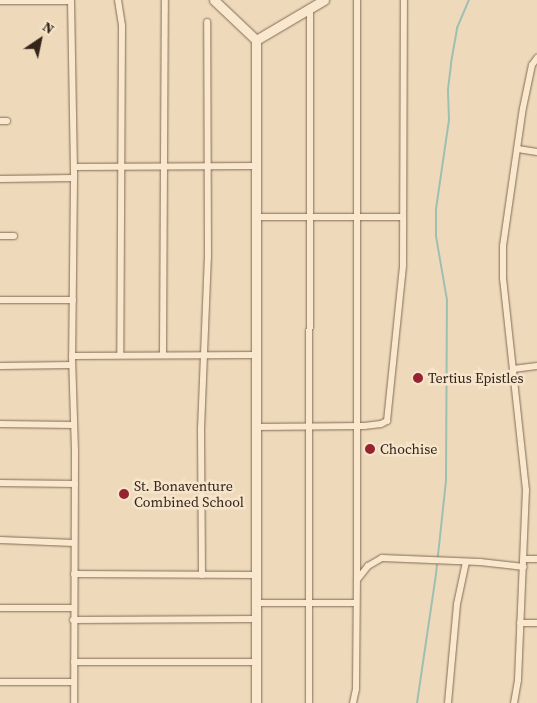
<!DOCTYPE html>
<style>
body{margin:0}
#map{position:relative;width:537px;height:703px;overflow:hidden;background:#eedabb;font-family:"Source Serif 4",serif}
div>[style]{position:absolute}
.stream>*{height:2px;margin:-1px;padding:0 1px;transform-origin:1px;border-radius:1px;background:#9fbfb2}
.roads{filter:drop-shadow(0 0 1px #856a55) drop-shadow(0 0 1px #856a55)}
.street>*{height:6px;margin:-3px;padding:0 3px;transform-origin:3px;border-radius:3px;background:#f9e8ce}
.secondary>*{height:9px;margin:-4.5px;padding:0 4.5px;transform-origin:4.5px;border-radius:4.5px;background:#f9e8ce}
.dots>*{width:14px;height:14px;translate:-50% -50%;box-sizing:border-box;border:2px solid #f6e5cb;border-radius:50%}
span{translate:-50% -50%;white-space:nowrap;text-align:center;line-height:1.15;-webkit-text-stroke:5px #f6e5cb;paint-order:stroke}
.poi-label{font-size:14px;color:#34241a}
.left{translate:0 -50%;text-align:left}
.north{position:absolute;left:15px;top:15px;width:50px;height:50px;-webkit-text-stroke:4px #f6e5cb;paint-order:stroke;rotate:34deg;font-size:14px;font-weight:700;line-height:20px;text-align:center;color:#34241a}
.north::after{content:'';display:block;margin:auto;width:18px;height:22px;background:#34241a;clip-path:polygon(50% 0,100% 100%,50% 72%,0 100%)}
</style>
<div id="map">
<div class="stream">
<div style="left:417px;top:703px;width:130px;rotate:-81.6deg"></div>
<div style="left:436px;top:574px;width:94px;rotate:-83.9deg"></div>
<div style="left:446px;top:481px;width:181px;rotate:-89.7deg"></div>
<div style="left:447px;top:300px;width:65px;rotate:-99.8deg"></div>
<div style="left:436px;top:236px;width:27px;rotate:-90deg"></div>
<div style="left:436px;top:209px;width:90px;rotate:-81.7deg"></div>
<div style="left:449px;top:120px;width:31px;rotate:-92deg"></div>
<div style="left:448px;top:89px;width:26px;rotate:-83deg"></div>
<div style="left:451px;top:63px;width:36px;rotate:-80deg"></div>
<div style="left:457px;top:28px;width:30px;rotate:-67deg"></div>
</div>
<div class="roads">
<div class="street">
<div style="left:71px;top:0;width:178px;rotate:89deg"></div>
<div style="left:74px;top:178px;width:178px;rotate:90.6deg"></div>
<div style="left:72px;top:356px;width:96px;rotate:88.2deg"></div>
<div style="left:75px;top:452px;width:251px;rotate:90.2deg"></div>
<div style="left:118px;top:0;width:26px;rotate:81deg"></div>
<div style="left:122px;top:26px;width:328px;rotate:90.3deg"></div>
<div style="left:0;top:1px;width:71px"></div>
<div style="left:0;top:121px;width:7px"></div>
<div style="left:518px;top:149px;width:19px;rotate:9deg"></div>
<div style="left:74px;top:167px;width:182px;rotate:-0.3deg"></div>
<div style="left:0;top:179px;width:74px;rotate:-0.8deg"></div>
<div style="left:257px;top:217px;width:146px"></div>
<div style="left:0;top:236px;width:14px"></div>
<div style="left:0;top:300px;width:73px"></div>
<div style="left:163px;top:354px;width:354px;rotate:-89.7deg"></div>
<div style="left:72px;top:356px;width:184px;rotate:-0.3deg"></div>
<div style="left:0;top:366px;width:72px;rotate:-0.8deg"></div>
<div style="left:513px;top:369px;width:24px;rotate:-7deg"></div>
<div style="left:0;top:424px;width:74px;rotate:0.8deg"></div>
<div style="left:256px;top:427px;width:108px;rotate:-0.5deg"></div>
<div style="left:364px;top:426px;width:17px;rotate:-7deg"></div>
<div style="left:381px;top:424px;width:7px;rotate:-27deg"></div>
<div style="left:387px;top:421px;width:157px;rotate:-84.1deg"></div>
<div style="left:403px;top:265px;width:265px;rotate:-89.8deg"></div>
<div style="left:0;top:483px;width:75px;rotate:0.8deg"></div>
<div style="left:0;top:540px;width:74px;rotate:2.3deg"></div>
<div style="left:524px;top:559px;width:13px"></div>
<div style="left:74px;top:574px;width:183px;rotate:0.3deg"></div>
<div style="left:202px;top:575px;width:146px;rotate:-90.4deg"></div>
<div style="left:201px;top:429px;width:172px;rotate:-87.7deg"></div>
<div style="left:208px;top:257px;width:235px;rotate:-90.2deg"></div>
<div style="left:357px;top:580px;width:18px;rotate:-52deg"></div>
<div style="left:368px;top:566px;width:16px;rotate:-30deg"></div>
<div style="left:382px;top:558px;width:98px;rotate:2.3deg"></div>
<div style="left:480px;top:562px;width:44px;rotate:6.5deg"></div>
<div style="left:256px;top:603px;width:100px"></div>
<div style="left:0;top:608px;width:73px"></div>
<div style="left:73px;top:620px;width:183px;rotate:-0.3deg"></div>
<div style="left:520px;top:623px;width:17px"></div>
<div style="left:74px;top:662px;width:183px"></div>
<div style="left:0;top:682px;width:74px"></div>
<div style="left:309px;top:703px;width:695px;rotate:-89.92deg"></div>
<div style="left:353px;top:703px;width:14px;rotate:-78deg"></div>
<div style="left:356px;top:689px;width:109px;rotate:-89.5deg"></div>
<div style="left:357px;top:580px;width:580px;rotate:-90deg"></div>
<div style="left:448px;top:703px;width:99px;rotate:-84.8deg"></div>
<div style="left:457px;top:604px;width:43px;rotate:-77.9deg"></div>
<div style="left:514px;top:703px;width:23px;rotate:-80deg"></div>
<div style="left:518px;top:680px;width:190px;rotate:-87.6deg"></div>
<div style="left:526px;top:490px;width:212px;rotate:-96.2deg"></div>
<div style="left:503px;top:279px;width:33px;rotate:-90deg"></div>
<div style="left:503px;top:246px;width:139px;rotate:-81.8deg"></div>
<div style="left:523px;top:108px;width:44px;rotate:-78.2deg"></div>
<div style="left:532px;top:65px;width:9px;rotate:-54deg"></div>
</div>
<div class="secondary">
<div style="left:214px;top:0;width:58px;rotate:43.6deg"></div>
<div style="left:256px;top:40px;width:663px;rotate:90deg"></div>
<div style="left:256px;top:40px;width:79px;rotate:-30.5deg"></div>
</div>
</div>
<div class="dots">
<div style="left:418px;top:378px;background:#952430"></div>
<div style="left:370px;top:449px;background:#952430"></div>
<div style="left:124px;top:494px;background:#952430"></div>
</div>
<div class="poi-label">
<span class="left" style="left:428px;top:378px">Tertius Epistles</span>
<span class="left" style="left:380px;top:449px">Chochise</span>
<span class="left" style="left:134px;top:494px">St. Bonaventure<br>Combined School</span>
</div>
<div class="north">N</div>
</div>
